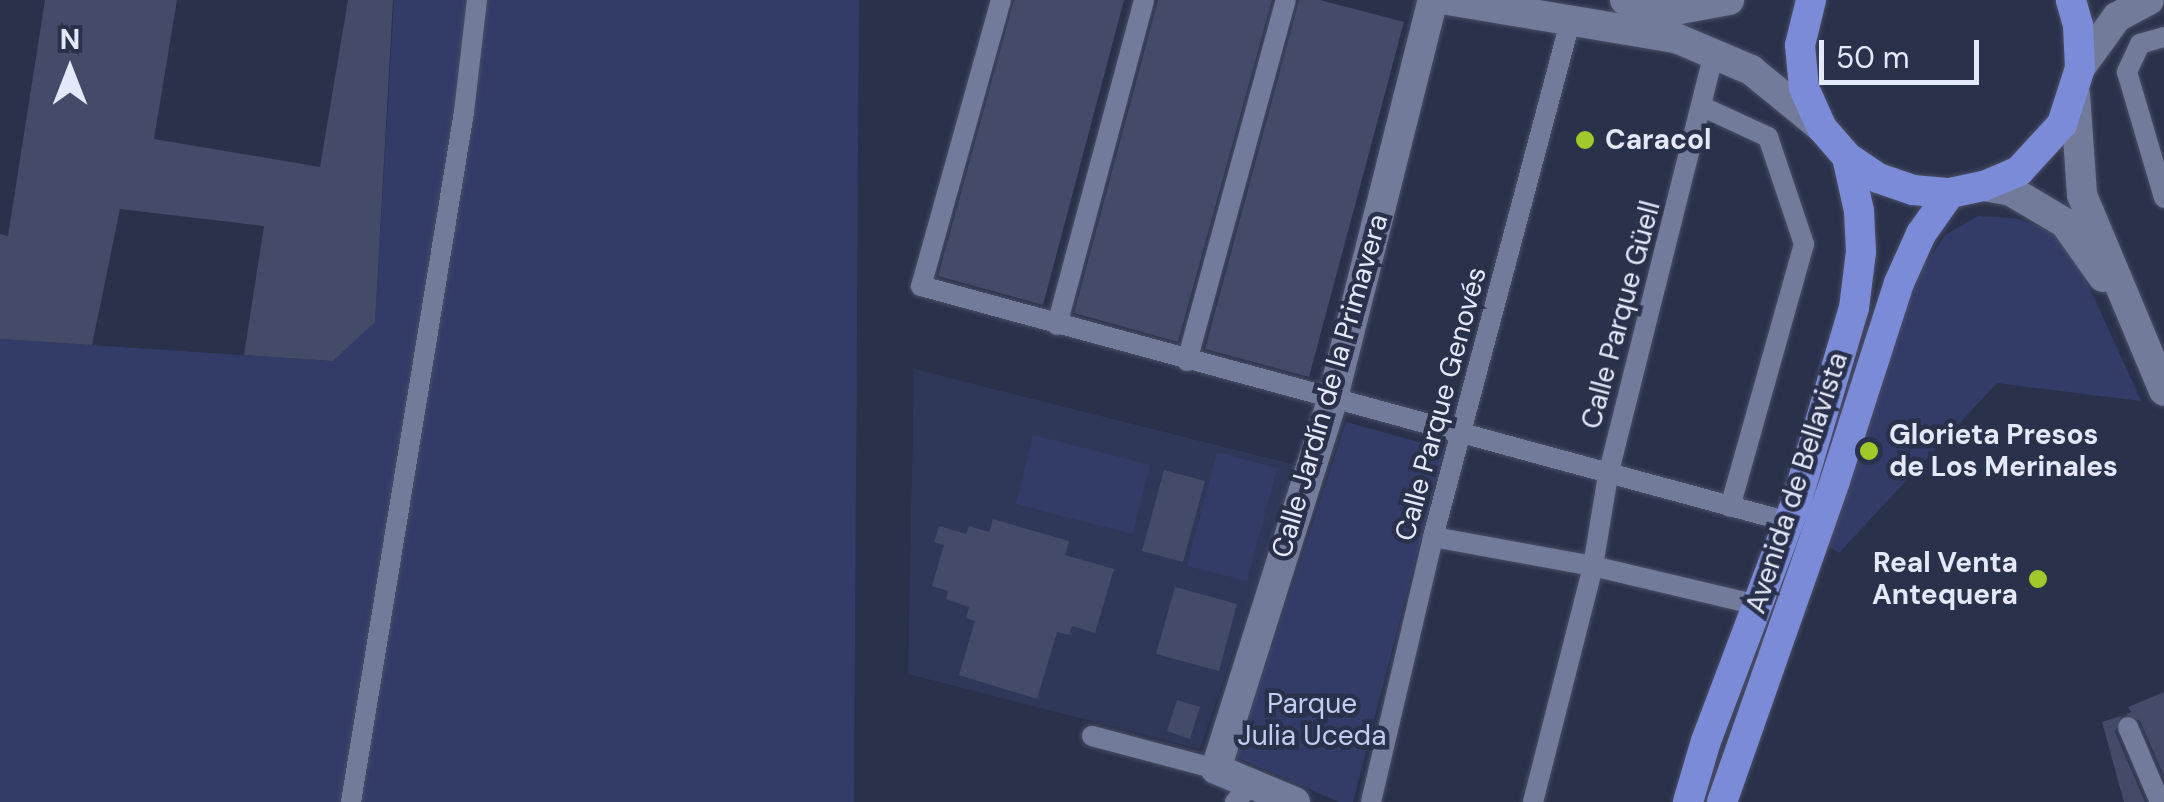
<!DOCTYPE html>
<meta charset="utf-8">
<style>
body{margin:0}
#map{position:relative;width:2164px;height:802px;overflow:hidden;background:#2a314b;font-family:"DM Sans",sans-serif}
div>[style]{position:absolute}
.built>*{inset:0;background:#303859}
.green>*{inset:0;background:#333c67}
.building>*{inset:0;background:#444b68}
.roads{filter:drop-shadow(0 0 2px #494e65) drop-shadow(0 0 2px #494e65)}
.street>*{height:20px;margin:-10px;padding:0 10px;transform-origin:10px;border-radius:10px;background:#727b9a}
.secondary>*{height:30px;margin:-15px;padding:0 15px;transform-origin:15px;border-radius:15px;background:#727b9a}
.primary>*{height:30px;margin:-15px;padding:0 15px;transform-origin:15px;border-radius:15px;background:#7b8bd7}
.dots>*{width:28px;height:28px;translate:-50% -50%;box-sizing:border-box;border:5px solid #2a314b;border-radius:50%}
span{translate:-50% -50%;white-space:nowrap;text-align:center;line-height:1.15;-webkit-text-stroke:9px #2a314b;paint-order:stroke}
.poi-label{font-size:28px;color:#e4e9fa;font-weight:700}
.left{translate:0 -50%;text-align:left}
.right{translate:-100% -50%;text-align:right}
.street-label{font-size:28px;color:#e4e9fa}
.park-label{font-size:28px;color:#c3cdf1}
.north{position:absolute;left:20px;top:20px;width:100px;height:100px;-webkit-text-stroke:8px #2a314b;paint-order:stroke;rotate:0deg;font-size:28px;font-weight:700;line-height:40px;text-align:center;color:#e4e9fa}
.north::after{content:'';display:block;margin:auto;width:35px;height:45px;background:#e4e9fa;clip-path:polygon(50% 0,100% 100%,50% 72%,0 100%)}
.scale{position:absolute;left:1819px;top:40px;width:160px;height:45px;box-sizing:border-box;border:5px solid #e4e9fa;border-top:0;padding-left:12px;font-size:30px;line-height:35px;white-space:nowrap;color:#e4e9fa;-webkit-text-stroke:8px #2a314b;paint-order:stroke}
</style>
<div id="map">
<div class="built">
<div style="clip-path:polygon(914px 369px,1296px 465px,1200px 749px,908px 674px)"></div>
</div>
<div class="green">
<div style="clip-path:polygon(394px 0,859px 0,854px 802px,0 802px,0 339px,333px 361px,375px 321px)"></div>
<div style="clip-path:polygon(1978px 216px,2015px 218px,2049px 230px,2073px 251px,2141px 401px,1997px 383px,1839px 553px,1828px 546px,1910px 287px,1945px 235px)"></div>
<div style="clip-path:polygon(1346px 422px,1444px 449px,1353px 802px,1339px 802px,1236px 757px)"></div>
<div style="clip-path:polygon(1033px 435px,1150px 465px,1133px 534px,1016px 504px)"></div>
<div style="clip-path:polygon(1217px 452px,1277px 468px,1247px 581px,1187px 566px)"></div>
</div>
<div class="building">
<div style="clip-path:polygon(45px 0,177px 0,154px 139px,320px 167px,348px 0,393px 0,375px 322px,333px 361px,244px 355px,264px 226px,120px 209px,92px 345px,0 339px,0 234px,8px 236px)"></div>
<div style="clip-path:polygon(1014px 0,1124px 0,1043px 305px,938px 276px)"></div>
<div style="clip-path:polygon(1158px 0,1272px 0,1178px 342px,1074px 313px)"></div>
<div style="clip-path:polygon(1299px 0,1320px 0,1404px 22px,1309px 377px,1205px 349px)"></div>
<div style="clip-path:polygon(1164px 470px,1205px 481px,1183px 562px,1142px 551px)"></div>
<div style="clip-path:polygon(993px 519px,1069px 541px,1065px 555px,1114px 569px,1095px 633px,1072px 626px,1069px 635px,1057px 632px,1037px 699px,959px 675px,975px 621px,966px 618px,969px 607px,946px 599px,948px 591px,932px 586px,944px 545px,934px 542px,939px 526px,966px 534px,969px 526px,989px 532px)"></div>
<div style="clip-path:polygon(1175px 587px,1237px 604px,1219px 671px,1156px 654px)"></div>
<div style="clip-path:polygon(2164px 692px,2164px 776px,2140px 721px,2126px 714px,2131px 712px,2128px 707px)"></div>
<div style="clip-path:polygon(1177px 700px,1200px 707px,1190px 739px,1167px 731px)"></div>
<div style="clip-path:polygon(2121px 716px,2115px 732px,2145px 802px,2124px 802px,2102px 722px)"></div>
</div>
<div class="roads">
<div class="street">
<div style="left:1001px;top:0;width:297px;rotate:105.6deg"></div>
<div style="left:921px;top:286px;width:900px;rotate:15.21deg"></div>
<div style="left:2164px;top:37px;width:25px;rotate:164deg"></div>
<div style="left:2140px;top:44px;width:31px;rotate:115deg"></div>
<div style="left:2127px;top:72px;width:131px;rotate:73.6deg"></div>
<div style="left:1703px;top:107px;width:72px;rotate:24.8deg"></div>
<div style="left:1768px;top:137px;width:113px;rotate:71.4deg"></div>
<div style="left:1804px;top:244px;width:273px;rotate:105.7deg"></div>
<div style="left:1057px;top:325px;width:336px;rotate:-75deg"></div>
<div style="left:1187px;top:361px;width:374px;rotate:-74.7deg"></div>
<div style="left:1433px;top:537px;width:163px;rotate:10.3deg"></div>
<div style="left:1593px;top:566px;width:170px;rotate:13.3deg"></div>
<div style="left:2128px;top:727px;width:82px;rotate:66.9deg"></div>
<div style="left:1092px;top:736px;width:128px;rotate:14.9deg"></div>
<div style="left:351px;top:802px;width:699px;rotate:-80.7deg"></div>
<div style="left:464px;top:112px;width:113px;rotate:-83.4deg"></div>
<div style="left:1235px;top:802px;width:23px;rotate:-47deg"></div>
<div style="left:1371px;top:802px;width:272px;rotate:-76.8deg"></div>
<div style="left:1433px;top:537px;width:533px;rotate:-75.1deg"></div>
<div style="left:1533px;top:802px;width:244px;rotate:-75.7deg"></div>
<div style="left:1593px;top:566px;width:92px;rotate:-80.6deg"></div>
<div style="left:1608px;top:475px;width:435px;rotate:-75.9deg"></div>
</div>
<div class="secondary">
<div style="left:1448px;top:0;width:231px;rotate:9.5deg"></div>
<div style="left:1676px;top:38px;width:82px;rotate:23.1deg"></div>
<div style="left:1751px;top:70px;width:92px;rotate:39.2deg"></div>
<div style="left:1625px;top:0;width:56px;rotate:9.3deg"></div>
<div style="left:1680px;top:9px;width:50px;rotate:-10.4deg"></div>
<div style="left:2080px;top:68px;width:63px;rotate:-54deg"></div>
<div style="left:2117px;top:17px;width:36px;rotate:-28deg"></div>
<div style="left:2075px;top:94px;width:101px;rotate:86deg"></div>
<div style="left:2082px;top:195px;width:212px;rotate:67.3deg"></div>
<div style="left:1984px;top:186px;width:27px;rotate:10deg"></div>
<div style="left:2011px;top:191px;width:63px;rotate:30.7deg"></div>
<div style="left:2065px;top:223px;width:66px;rotate:54.9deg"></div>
<div style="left:1295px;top:802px;width:86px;rotate:-157.3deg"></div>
<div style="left:1216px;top:769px;width:386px;rotate:-72.5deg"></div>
<div style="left:1332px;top:401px;width:414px;rotate:-75.9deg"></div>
</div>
<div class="primary">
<div style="left:1811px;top:0;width:46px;rotate:103.7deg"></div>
<div style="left:1800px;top:45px;width:43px;rotate:84.7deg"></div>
<div style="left:1804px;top:88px;width:44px;rotate:65.8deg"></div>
<div style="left:1822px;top:128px;width:38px;rotate:49deg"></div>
<div style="left:1847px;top:157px;width:37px;rotate:34deg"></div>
<div style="left:1878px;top:178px;width:37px;rotate:19deg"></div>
<div style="left:1913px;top:190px;width:37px;rotate:5deg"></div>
<div style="left:1950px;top:193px;width:35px;rotate:-12deg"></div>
<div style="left:1984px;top:186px;width:38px;rotate:-23deg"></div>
<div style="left:2019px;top:171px;width:64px;rotate:-47.5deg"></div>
<div style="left:2062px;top:124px;width:59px;rotate:-72.2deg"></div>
<div style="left:2080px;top:68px;width:43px;rotate:-92.7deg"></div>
<div style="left:2078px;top:25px;width:26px;rotate:-106deg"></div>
<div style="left:1688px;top:802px;width:64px;rotate:-73.6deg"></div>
<div style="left:1706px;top:741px;width:258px;rotate:-69.3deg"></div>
<div style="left:1797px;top:500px;width:200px;rotate:-73.5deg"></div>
<div style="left:1854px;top:308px;width:56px;rotate:-82.9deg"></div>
<div style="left:1861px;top:252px;width:41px;rotate:-92.8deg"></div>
<div style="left:1859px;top:211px;width:55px;rotate:-102.5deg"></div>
<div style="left:1722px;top:802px;width:340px;rotate:-70.6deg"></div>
<div style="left:1835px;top:481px;width:208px;rotate:-72.1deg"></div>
<div style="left:1899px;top:283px;width:54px;rotate:-65.8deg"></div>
<div style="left:1921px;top:234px;width:50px;rotate:-54.7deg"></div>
</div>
</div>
<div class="dots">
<div style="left:1585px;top:140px;background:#a1c929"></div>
<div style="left:1869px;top:451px;background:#a1c929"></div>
<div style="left:2038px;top:579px;background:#a1c929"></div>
</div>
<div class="poi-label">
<span class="left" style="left:1605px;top:140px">Caracol</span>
<span class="left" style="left:1889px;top:451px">Glorieta Presos<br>de Los Merinales</span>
<span class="right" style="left:2018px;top:579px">Real Venta<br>Antequera</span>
</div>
<div class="street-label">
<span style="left:1621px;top:315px;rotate:-75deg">Calle Parque Güell</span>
<span style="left:1330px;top:386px;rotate:-74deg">Calle Jardín de la Primavera</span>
<span style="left:1441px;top:404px;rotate:-75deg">Calle Parque Genovés</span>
<span style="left:1797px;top:483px;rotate:-72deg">Avenida de Bellavista</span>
</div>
<div class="park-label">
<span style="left:1312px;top:720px">Parque<br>Julia Uceda</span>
</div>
<div class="north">N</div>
<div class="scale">50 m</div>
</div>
